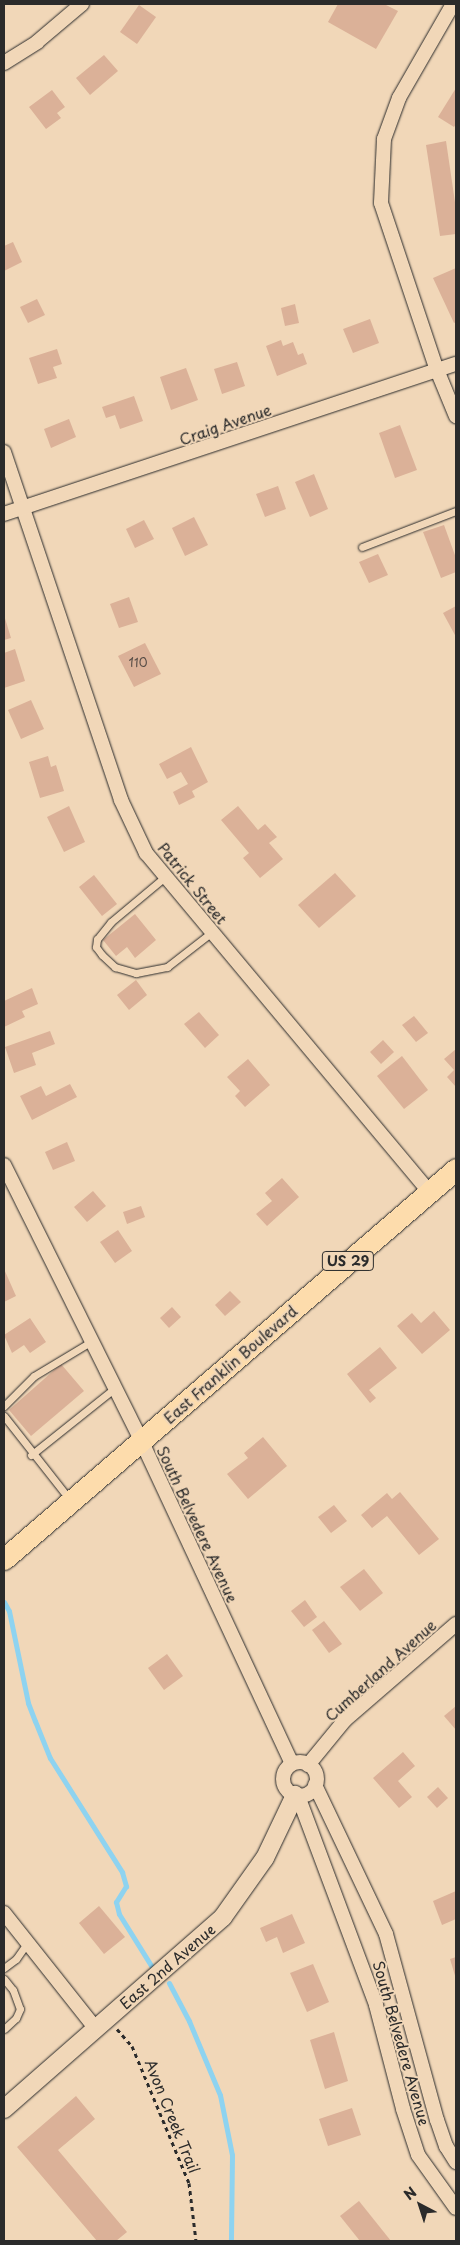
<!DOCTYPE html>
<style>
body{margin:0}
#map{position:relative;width:460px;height:2245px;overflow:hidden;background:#f1d7b8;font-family:"Playpen Sans",sans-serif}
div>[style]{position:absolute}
.stream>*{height:5px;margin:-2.5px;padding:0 2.5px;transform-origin:2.5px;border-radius:2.5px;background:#8ed3f0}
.building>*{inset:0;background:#dbb198}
.path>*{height:3px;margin-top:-1.5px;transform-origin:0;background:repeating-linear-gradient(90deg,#2b2b2b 0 4px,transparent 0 8px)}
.roads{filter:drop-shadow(0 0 1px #2b2b2b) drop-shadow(0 0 1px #2b2b2b)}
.service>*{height:7px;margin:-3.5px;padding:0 3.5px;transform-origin:3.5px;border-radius:3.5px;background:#f1d7b8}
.minor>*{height:14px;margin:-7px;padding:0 7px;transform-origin:7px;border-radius:7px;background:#f1d7b8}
.minor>.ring{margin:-7px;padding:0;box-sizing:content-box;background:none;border:14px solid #f1d7b8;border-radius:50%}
.tertiary>*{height:18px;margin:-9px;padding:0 9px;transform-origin:9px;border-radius:9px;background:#f1d7b8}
.primary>*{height:21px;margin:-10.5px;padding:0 10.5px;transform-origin:10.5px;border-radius:10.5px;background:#fddcac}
span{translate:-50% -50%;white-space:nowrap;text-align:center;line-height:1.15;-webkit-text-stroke:4px #f1d7b8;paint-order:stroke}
.number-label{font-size:12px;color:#574c46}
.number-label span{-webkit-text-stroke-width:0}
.shield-label span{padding:1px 4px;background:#f1d7b8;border:1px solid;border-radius:4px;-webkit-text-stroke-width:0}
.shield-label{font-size:14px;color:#2b2b2b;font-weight:700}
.street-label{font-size:15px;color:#2b2b2b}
.frame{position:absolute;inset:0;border:5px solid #2b2b2b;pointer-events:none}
.north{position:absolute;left:395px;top:2180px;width:50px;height:50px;-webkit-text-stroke:4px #f1d7b8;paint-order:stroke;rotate:320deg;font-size:14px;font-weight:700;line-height:20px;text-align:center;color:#2b2b2b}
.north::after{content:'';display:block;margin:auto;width:18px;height:22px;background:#2b2b2b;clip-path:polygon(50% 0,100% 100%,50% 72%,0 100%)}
</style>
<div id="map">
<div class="stream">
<div style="left:4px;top:1602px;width:10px;rotate:61deg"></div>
<div style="left:9px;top:1611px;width:94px;rotate:78.3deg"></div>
<div style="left:28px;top:1703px;width:19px;rotate:69deg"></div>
<div style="left:35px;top:1721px;width:40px;rotate:68deg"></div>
<div style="left:50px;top:1758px;width:135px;rotate:57.7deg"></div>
<div style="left:122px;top:1872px;width:15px;rotate:74deg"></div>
<div style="left:126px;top:1886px;width:19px;rotate:122deg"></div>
<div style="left:116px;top:1902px;width:12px;rotate:76deg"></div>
<div style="left:119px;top:1914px;width:62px;rotate:58.1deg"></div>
<div style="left:169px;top:1983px;width:43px;rotate:62.2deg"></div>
<div style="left:189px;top:2021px;width:80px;rotate:67.3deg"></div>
<div style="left:220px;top:2095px;width:61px;rotate:78.7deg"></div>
<div style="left:232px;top:2155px;width:86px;rotate:90.7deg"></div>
</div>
<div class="building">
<div style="clip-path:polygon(338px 4px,384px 4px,398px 11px,376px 49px,328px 22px)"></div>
<div style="clip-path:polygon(139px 5px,156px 17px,137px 44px,120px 32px)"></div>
<div style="clip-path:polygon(104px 55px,118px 71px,90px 95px,76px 78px)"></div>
<div style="clip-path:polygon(456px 88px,456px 124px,454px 127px,438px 117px)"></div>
<div style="clip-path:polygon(52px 90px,65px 107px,57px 113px,61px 118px,46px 129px,29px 107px)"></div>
<div style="clip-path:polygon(446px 141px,456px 209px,456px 234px,440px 236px,426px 145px)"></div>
<div style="clip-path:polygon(13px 242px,22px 262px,4px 271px,4px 246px)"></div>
<div style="clip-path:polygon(456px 268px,456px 322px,454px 323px,433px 278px)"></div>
<div style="clip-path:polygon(37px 299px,45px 315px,28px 323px,20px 307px)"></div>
<div style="clip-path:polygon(295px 304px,299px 323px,285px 326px,281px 308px)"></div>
<div style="clip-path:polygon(370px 319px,379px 343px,353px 353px,343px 329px)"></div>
<div style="clip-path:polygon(281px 340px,283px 346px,293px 342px,298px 355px,303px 353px,307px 364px,277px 376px,266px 346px)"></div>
<div style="clip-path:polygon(57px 349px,62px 364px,53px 367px,57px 378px,38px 384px,29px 358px)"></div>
<div style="clip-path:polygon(237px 362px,245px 386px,222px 394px,214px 369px)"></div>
<div style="clip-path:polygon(186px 368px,198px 400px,171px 410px,160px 377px)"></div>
<div style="clip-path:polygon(134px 396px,143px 421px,120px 429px,115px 415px,106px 418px,102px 407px)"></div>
<div style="clip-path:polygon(69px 419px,76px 437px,51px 448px,44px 429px)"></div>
<div style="clip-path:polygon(400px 425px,417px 470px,395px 478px,379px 433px)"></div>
<div style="clip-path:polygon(314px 474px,328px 509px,310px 517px,295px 482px)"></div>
<div style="clip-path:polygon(278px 486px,286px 509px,265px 517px,256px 494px)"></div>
<div style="clip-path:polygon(194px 517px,208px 545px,185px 556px,172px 528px)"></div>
<div style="clip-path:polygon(144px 520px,154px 539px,135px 548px,126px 529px)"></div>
<div style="clip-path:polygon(444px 525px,456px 558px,456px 572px,441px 578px,423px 532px)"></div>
<div style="clip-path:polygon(378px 554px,388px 575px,369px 583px,359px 562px)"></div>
<div style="clip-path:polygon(129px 597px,138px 622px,119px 628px,110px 604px)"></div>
<div style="clip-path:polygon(456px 606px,456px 637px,443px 613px)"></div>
<div style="clip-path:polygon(4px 615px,11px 638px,4px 640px)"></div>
<div style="clip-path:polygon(145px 643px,161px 674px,134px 687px,118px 656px)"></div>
<div style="clip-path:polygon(15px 649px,25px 681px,4px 688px,4px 653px)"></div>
<div style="clip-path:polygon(31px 700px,44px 729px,21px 739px,8px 710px)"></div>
<div style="clip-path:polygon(191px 747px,208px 782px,192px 791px,195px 797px,179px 805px,173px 792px,188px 784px,181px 772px,167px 779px,159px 764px)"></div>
<div style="clip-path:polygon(48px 756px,51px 767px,56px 765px,64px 791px,40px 798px,29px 762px)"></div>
<div style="clip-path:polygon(69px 806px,85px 842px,64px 852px,47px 817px)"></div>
<div style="clip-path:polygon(238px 806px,258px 830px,265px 824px,277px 837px,269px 843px,283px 859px,260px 878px,243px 858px,249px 853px,221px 820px)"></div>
<div style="clip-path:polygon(335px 873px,356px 896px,319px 928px,298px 905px)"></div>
<div style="clip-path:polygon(94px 875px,117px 904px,102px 916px,79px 887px)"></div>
<div style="clip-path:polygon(135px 914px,156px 940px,135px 958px,127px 947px,116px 956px,103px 940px)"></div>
<div style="clip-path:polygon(136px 980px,147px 995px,129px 1010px,117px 995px)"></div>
<div style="clip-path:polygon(32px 988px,38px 1004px,22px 1011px,25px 1017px,4px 1027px,4px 1001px)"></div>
<div style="clip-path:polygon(199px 1012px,219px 1035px,205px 1048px,184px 1024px)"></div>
<div style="clip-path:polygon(414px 1016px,428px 1033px,416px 1042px,402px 1025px)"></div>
<div style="clip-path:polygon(50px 1031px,55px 1044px,32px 1053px,36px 1065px,14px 1073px,5px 1047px)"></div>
<div style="clip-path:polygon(383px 1040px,394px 1052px,381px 1064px,370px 1052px)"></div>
<div style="clip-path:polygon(456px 1049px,456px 1087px,447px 1077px,454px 1070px,444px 1059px)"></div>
<div style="clip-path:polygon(402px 1056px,428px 1090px,404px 1109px,377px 1076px)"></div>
<div style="clip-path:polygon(248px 1059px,270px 1085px,245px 1107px,235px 1096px,240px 1091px,227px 1077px)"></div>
<div style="clip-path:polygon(70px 1084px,77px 1097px,32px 1120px,20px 1096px,41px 1086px,46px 1096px)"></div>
<div style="clip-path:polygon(67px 1142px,75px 1161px,53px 1170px,45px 1152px)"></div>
<div style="clip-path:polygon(282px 1178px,299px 1197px,267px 1226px,256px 1214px,272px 1201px,265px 1193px)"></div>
<div style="clip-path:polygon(93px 1191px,106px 1206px,87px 1222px,74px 1207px)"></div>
<div style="clip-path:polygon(141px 1206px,145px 1217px,127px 1224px,123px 1212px)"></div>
<div style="clip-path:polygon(118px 1230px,132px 1251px,115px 1263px,100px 1242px)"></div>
<div style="clip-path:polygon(4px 1269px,16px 1296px,4px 1302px)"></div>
<div style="clip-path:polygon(230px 1291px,241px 1302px,225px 1316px,215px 1305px)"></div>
<div style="clip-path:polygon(172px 1307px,181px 1317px,169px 1328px,160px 1318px)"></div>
<div style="clip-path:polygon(434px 1311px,450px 1330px,422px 1354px,397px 1326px,412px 1313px,421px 1323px)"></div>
<div style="clip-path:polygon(30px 1318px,46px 1342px,30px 1353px,24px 1345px,12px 1353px,4px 1335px)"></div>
<div style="clip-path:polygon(380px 1347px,397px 1368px,369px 1390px,376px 1398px,370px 1403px,347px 1374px)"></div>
<div style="clip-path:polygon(61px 1364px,84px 1391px,31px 1436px,9px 1410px)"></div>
<div style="clip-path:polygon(263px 1437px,287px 1466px,248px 1499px,227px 1474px,248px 1458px,244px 1453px)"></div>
<div style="clip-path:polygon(400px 1492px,439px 1539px,419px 1555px,387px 1516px,372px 1528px,361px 1515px,387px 1493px,392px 1499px)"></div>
<div style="clip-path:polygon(334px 1505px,347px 1521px,331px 1533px,318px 1517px)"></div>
<div style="clip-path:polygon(364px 1569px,383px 1593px,360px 1611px,340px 1587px)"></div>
<div style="clip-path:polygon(305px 1600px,317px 1617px,304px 1627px,291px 1611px)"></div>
<div style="clip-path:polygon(324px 1621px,342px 1644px,329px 1653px,312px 1630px)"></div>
<div style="clip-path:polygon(167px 1654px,183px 1676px,164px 1690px,148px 1668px)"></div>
<div style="clip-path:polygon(456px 1706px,456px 1730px,444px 1716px)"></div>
<div style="clip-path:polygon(403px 1752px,415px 1766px,398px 1781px,412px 1797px,399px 1808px,373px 1778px)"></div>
<div style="clip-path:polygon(438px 1787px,448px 1798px,437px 1808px,427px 1797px)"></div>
<div style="clip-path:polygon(456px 1891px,456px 1919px,442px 1925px,433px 1901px)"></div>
<div style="clip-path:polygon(99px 1906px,125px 1937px,104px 1954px,79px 1923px)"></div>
<div style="clip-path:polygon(292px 1914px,305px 1943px,283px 1953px,277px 1937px,266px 1942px,260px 1928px)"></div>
<div style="clip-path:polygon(456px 1957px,456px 1979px,450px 1959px)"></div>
<div style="clip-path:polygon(313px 1964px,329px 2002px,307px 2012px,290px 1973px)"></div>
<div style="clip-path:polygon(334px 2032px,348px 2081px,325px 2089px,310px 2040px)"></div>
<div style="clip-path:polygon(76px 2096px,95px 2119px,58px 2150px,127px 2232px,116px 2241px,97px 2241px,17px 2147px)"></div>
<div style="clip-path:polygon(352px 2108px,361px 2135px,328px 2146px,319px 2119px)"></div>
<div style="clip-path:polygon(359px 2201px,391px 2241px,360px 2241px,340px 2216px)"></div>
</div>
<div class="path">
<div style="left:117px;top:2029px;width:23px;rotate:49deg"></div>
<div style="left:132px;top:2046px;width:148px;rotate:67.4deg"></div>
<div style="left:189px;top:2183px;width:58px;rotate:83.1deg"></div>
</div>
<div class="roads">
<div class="service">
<div style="left:362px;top:547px;width:101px;rotate:-21deg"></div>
<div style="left:166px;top:876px;width:72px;rotate:140.1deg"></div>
<div style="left:111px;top:922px;width:22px;rotate:129deg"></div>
<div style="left:97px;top:939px;width:8px;rotate:97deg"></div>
<div style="left:96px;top:947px;width:10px;rotate:53deg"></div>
<div style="left:102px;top:955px;width:18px;rotate:43deg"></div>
<div style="left:115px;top:967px;width:22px;rotate:16deg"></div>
<div style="left:136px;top:973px;width:32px;rotate:-11deg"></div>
<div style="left:167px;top:967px;width:57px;rotate:-37.9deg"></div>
<div style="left:4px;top:1406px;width:42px;rotate:-45deg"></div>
<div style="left:34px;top:1376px;width:68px;rotate:-31.1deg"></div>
<div style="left:4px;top:1416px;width:107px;rotate:51.8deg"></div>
<div style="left:31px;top:1455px;width:107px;rotate:-38.6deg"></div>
<div style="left:4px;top:1968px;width:15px;rotate:-37deg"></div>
<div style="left:16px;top:1959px;width:19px;rotate:-55deg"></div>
<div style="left:4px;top:1979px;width:14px;rotate:51deg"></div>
<div style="left:13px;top:1990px;width:20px;rotate:70deg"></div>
<div style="left:20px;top:2009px;width:10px;rotate:114deg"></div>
<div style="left:16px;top:2018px;width:16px;rotate:137deg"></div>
</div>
<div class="minor">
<div style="left:453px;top:4px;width:108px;rotate:119.9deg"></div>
<div style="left:399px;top:98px;width:44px;rotate:110.1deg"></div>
<div style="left:384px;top:139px;width:64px;rotate:92.7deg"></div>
<div style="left:381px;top:203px;width:176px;rotate:71.5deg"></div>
<div style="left:437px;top:370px;width:50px;rotate:67.6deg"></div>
<div style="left:4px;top:63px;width:39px;rotate:-32deg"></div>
<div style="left:37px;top:42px;width:59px;rotate:-40.2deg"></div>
<div style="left:4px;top:452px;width:367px;rotate:71.4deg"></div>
<div style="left:121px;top:800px;width:59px;rotate:64.7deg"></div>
<div style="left:146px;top:853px;width:442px;rotate:50.1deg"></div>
<div style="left:4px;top:514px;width:476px;rotate:-18.4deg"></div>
<div style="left:4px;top:1165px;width:307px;rotate:63.5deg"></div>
<div style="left:141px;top:1440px;width:357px;rotate:65deg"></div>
<div class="ring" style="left:283px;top:1762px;width:20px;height:20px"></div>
<div style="left:308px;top:1765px;width:58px;rotate:-50.6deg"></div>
<div style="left:345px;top:1720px;width:147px;rotate:-40.9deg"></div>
<div style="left:315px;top:1785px;width:165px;rotate:64.5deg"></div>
<div style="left:386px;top:1934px;width:193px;rotate:74.7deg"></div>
<div style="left:437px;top:2120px;width:28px;rotate:71deg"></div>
<div style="left:446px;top:2146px;width:19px;rotate:58deg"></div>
<div style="left:298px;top:1796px;width:223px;rotate:69.5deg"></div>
<div style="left:376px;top:2005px;width:107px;rotate:75.4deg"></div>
<div style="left:403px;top:2109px;width:48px;rotate:71.9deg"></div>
<div style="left:418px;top:2155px;width:65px;rotate:54.4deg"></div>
<div style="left:4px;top:1913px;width:147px;rotate:51.6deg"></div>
</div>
<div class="tertiary">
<div style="left:4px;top:2109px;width:291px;rotate:-41.2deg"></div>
<div style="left:223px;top:1917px;width:72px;rotate:-54.6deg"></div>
<div style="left:265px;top:1858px;width:70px;rotate:-64.5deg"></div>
</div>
<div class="primary">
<div style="left:4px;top:1559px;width:597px;rotate:-40.79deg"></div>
</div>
</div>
<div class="number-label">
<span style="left:138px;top:663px">110</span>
</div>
<div class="shield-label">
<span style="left:348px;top:1261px">US 29</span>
</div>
<div class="street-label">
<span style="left:225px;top:424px;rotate:-19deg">Craig Avenue</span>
<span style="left:193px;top:883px;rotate:51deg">Patrick Street</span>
<span style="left:230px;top:1364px;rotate:-41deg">East Franklin Boulevard</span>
<span style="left:198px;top:1524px;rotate:65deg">South Belvedere Avenue</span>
<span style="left:380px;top:1670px;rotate:-42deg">Cumberland Avenue</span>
<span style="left:167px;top:1966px;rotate:-41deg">East 2nd Avenue</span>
<span style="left:402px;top:2043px;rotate:74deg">South Belvedere Avenue</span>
<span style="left:173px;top:2116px;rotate:68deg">Avon Creek Trail</span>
</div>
<div class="frame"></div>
<div class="north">N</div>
</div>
